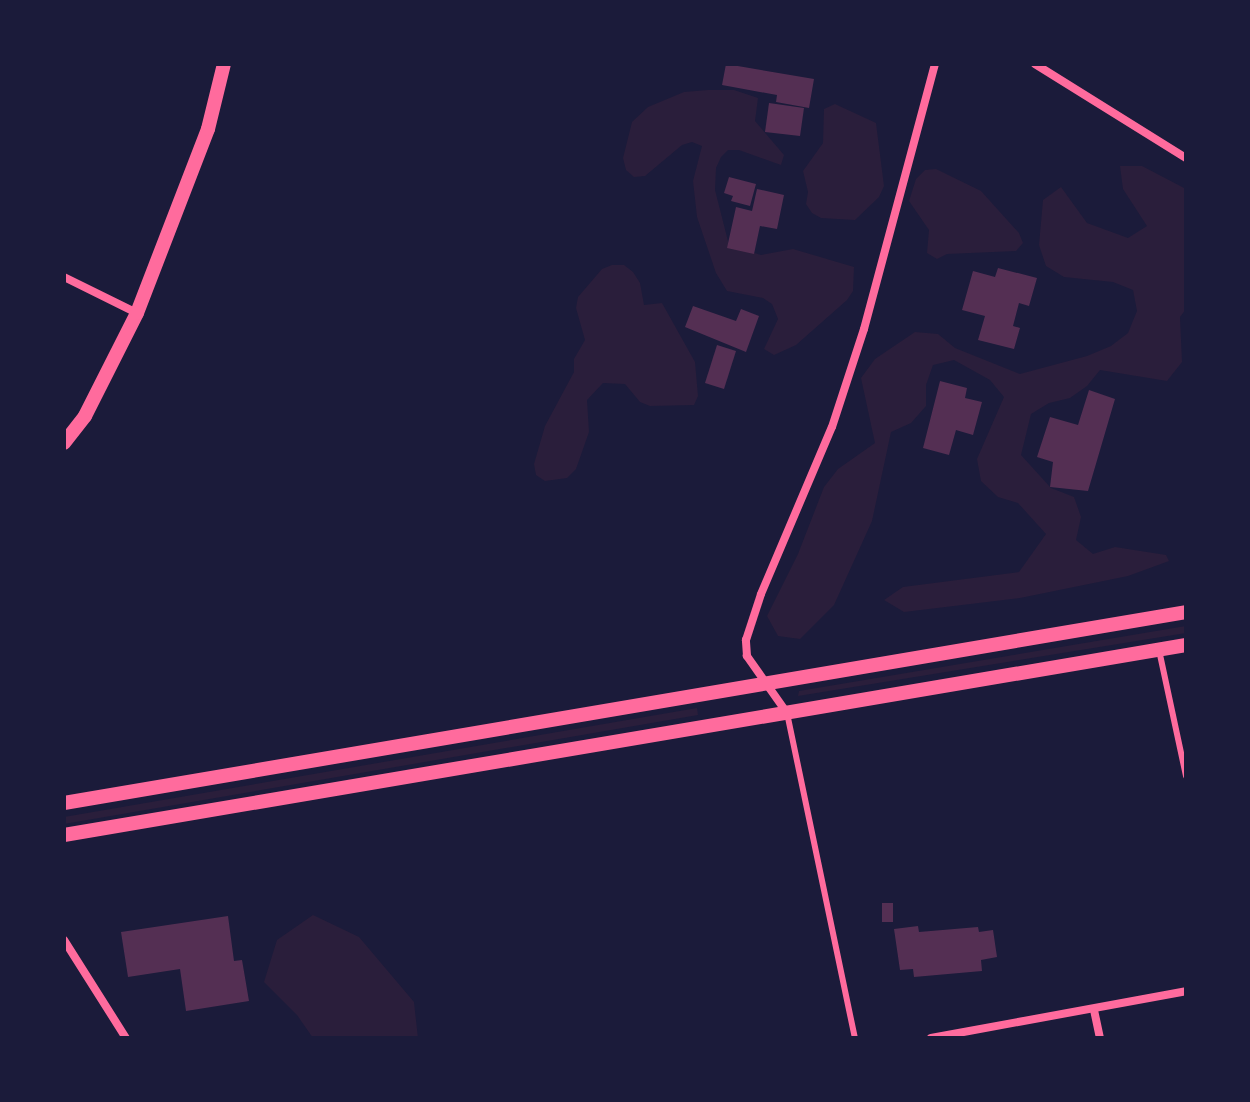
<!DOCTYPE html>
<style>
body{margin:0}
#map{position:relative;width:1250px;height:1102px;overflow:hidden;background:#1b1b3a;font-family:"Exo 2",sans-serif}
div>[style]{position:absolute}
.green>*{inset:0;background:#2a1e3b}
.building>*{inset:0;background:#542f53}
.service>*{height:6px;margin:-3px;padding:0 3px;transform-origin:3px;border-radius:3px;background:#ff6b9d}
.minor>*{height:8px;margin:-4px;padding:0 4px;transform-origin:4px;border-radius:4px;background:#ff6b9d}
.tertiary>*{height:14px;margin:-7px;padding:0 7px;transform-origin:7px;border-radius:7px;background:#ff6b9d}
span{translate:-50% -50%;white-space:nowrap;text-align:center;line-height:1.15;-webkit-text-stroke:8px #1b1b3a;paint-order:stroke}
.frame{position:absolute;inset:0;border:66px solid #1b1b3a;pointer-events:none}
</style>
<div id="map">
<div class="green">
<div style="clip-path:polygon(708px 90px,734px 90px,758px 98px,755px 121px,784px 155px,781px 165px,739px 150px,728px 150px,721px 157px,716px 168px,715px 190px,729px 245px,761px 255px,793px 249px,854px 267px,853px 291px,847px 300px,796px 345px,774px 355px,764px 349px,778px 319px,772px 304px,763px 298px,727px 291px,716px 273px,697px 217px,693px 181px,702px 146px,692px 142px,682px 145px,645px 176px,634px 177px,626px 170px,623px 158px,632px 122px,648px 107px,684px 92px)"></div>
<div style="clip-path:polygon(835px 104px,876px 123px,884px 186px,879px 197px,855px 220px,821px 218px,812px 213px,806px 204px,808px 192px,803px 171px,823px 143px,824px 109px)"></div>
<div style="clip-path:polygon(1120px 166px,1142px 166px,1186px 189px,1186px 309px,1180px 317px,1182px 362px,1167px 381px,1100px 370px,1087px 386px,1070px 398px,1049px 403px,1031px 414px,1021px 455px,1051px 488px,1074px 497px,1081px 517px,1076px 540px,1093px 554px,1115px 547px,1166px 555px,1169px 561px,1128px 576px,1020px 598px,904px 612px,884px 600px,903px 587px,1019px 572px,1046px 534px,1018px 503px,998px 497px,981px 481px,977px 459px,1004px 397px,990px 380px,954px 360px,933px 365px,926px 385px,926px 406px,911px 423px,891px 432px,872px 521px,834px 605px,800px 639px,778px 636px,767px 616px,798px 554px,824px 487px,838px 469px,875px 443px,861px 378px,875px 359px,915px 332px,938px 334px,955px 348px,1020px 374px,1087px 356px,1111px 346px,1128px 333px,1137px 311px,1133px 290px,1113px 282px,1064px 277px,1046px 266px,1039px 245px,1043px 200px,1061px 187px,1087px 223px,1128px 238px,1147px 226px,1123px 189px)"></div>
<div style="clip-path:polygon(936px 169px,981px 191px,1019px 233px,1023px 243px,1016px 251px,947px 254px,937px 259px,927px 253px,929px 230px,909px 201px,916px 179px,925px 170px)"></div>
<div style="clip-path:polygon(612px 265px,624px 265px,633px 272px,640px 283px,644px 305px,662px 303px,695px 362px,698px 396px,694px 405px,650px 406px,640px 402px,625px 384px,603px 383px,587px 400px,589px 432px,576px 469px,567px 478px,545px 481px,536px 475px,534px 464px,545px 426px,574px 372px,574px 359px,585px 340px,576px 308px,578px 297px,602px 269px)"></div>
<div style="clip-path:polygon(1186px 626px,1186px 633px,798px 696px,799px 691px)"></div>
<div style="clip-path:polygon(697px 708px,698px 715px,64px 824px,64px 817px)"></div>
<div style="clip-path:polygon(313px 915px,359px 937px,414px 1002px,418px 1038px,313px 1038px,297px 1015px,264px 982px,277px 940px)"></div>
</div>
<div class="building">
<div style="clip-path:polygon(726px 64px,814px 79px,809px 108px,776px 102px,777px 95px,722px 85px)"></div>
<div style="clip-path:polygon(769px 103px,804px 108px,800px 136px,765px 132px)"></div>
<div style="clip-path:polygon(729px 177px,756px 184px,750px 206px,731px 201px,733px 196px,724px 193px)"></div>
<div style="clip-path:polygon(757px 189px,784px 195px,777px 229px,760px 226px,754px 254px,727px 248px,736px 207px,752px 211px)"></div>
<div style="clip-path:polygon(998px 268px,1037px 278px,1029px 306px,1019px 303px,1013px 326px,1020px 328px,1014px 349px,978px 340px,985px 316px,962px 310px,973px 271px,995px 277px)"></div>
<div style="clip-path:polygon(693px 306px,736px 321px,741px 309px,759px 316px,746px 352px,685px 327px)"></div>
<div style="clip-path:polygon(717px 345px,736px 351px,724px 389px,705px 383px)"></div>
<div style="clip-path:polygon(940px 381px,967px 388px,965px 398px,982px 402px,973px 435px,956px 430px,949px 455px,923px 448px)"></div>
<div style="clip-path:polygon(1089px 390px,1115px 399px,1088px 491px,1050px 487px,1053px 462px,1037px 457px,1050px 417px,1078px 425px)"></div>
<div style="clip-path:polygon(882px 903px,893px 903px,893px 922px,882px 922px)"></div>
<div style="clip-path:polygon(228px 916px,234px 961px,242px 960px,249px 1001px,186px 1011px,180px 969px,128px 977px,121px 932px)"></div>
<div style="clip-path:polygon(918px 926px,919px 932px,978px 927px,979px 932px,993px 930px,997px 957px,981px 960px,982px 971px,914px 977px,913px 969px,900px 970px,894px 929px)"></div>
</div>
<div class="service">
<div style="left:1159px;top:650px;width:129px;rotate:77.9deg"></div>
<div style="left:787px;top:713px;width:332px;rotate:78.2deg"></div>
</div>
<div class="minor">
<div style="left:1035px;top:64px;width:178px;rotate:31.9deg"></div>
<div style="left:64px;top:277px;width:81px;rotate:26.3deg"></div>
<div style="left:787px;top:713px;width:70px;rotate:-125.1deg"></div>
<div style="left:747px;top:656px;width:16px;rotate:-94deg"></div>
<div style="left:746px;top:640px;width:48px;rotate:-71.9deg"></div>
<div style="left:761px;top:594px;width:181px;rotate:-67deg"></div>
<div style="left:832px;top:427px;width:103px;rotate:-71.9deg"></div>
<div style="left:864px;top:329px;width:274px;rotate:-75deg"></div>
<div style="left:64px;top:940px;width:116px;rotate:57.7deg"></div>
<div style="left:1094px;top:1010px;width:29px;rotate:78deg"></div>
<div style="left:931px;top:1038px;width:259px;rotate:-10.4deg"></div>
</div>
<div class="tertiary">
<div style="left:64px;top:443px;width:34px;rotate:-52deg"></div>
<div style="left:85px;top:416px;width:115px;rotate:-63.2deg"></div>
<div style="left:137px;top:313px;width:197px;rotate:-68.9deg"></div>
<div style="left:208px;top:129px;width:67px;rotate:-76.2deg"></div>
<div style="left:64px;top:803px;width:1138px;rotate:-9.66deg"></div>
<div style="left:64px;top:835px;width:1138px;rotate:-9.61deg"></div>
</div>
<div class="frame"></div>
</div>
